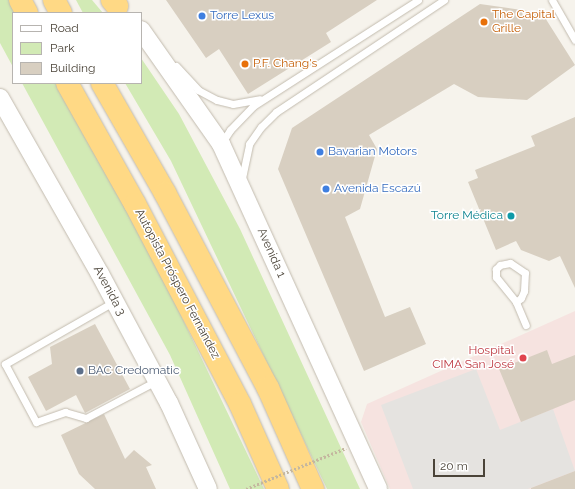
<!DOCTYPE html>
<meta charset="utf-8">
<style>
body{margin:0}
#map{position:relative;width:575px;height:489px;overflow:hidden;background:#f6f3ec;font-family:Raleway,sans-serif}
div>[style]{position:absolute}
.medical>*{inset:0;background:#f6e3e0}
.green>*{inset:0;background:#d2eab5}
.parking>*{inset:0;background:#e5e3e0}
.building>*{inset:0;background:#d8cfc1}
.roads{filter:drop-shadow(0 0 1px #c2bbae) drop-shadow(0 0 1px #c2bbae)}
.service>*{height:7px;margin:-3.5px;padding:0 3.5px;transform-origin:3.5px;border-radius:3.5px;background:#fff}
.tertiary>*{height:18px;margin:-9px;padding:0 9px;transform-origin:9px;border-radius:9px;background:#fff}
.trunk>*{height:22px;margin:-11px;padding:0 11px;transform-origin:11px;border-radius:11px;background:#ffd985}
.path-bridge>*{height:2.5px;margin-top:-1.25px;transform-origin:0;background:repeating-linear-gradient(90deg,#c4b79f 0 2px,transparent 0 4px)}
.dots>*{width:11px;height:11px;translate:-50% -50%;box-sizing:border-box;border:2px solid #fff;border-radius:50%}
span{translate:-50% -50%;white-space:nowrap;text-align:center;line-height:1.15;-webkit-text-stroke:3px #fff;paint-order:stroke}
.food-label{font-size:12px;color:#c56008}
.left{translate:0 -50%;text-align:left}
.shop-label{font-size:12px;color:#366cbe}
.culture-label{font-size:12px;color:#0d838f}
.right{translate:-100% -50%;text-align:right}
.street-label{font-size:12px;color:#4b4439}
.health-label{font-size:12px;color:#be3a42}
.service-label{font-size:12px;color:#4e5e75}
.legend{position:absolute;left:12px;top:12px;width:130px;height:72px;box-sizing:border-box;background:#fff;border:1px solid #b7b4b0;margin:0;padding:5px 7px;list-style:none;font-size:12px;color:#4b4439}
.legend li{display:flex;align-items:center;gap:8px;height:20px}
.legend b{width:20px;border:1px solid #b7b4b0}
.scale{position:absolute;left:433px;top:459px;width:52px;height:18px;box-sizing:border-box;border:2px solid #4b4439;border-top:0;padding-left:5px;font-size:12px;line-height:14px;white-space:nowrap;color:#4b4439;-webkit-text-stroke:3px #fff;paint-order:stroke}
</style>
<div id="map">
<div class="medical">
<div style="clip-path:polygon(575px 311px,575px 489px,390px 489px,361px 422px,367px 404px)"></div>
</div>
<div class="green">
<div style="clip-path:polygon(0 0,11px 0,19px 13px,13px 13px,13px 67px,0 43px)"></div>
<div style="clip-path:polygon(76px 0,92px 0,103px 13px,83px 13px)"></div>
<div style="clip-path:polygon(141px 58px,179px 114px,240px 229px,360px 489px,327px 489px,171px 161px,125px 83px,141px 83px)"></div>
<div style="clip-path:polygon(22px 83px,60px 83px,155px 261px,264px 489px,230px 489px,170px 355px)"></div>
</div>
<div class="parking">
<div style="clip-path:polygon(476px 369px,500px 430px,553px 409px,575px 471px,528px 489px,413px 489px,381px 405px)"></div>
</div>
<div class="building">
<div style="clip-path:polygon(166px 0,377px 0,326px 33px,331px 42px,248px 94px,219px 49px,206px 58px)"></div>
<div style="clip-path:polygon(480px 4px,542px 13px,575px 65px,527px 100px,478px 97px,454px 84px,369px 135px,377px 149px,360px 209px,345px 217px,385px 317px,410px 307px,426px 344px,364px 371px,278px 169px,292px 128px)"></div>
<div style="clip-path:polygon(575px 117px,575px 288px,560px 256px,549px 261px,521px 250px,516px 241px,496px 250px,468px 182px,478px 178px,475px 170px,535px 146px,531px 136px)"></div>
<div style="clip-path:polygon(95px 324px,130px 389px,85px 413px,76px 395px,46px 411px,28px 377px,52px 364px,50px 347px)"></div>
<div style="clip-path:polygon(547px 350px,552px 364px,575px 355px,575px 400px,521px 422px,499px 369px)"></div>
<div style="clip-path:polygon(104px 414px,125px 459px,134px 450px,152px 465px,146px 467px,156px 489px,95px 489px,79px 474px,61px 435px)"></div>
<div style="clip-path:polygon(575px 471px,575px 489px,531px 489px,531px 488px)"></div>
</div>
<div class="roads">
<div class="service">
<div style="left:552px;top:0;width:46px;rotate:60.1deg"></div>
<div style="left:176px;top:66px;width:33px;rotate:47deg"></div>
<div style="left:198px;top:90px;width:21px;rotate:28deg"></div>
<div style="left:217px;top:100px;width:16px;rotate:14deg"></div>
<div style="left:233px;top:104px;width:27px;rotate:-10deg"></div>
<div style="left:221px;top:144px;width:17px;rotate:-57deg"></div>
<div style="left:230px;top:130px;width:33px;rotate:-46deg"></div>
<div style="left:253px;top:106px;width:196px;rotate:-32.7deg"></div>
<div style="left:242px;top:178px;width:35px;rotate:-78deg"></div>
<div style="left:249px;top:144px;width:21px;rotate:-55deg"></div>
<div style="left:261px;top:127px;width:21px;rotate:-45deg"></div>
<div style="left:276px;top:112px;width:202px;rotate:-33.7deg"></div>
<div style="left:115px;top:301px;width:127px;rotate:150.2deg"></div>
<div style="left:5px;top:364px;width:66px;rotate:61.9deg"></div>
<div style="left:36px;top:422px;width:31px;rotate:-19deg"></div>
<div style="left:65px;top:412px;width:22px;rotate:16deg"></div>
<div style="left:86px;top:418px;width:79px;rotate:-27.9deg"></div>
<div style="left:516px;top:302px;width:6px;rotate:-39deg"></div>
<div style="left:521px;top:298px;width:8px;rotate:-67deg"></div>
<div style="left:524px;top:291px;width:18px;rotate:-87deg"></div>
<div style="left:525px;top:273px;width:18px;rotate:-146deg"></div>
<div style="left:510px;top:263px;width:10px;rotate:169deg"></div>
<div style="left:500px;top:265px;width:6px;rotate:135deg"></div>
<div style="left:496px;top:269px;width:8px;rotate:90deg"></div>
<div style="left:496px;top:277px;width:32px;rotate:51deg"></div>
<div style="left:516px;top:302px;width:25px;rotate:67deg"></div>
</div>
<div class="tertiary">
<div style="left:141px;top:30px;width:139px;rotate:54.9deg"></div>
<div style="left:221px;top:144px;width:379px;rotate:65.5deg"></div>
<div style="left:0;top:98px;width:202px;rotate:60.4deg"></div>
<div style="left:100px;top:274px;width:146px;rotate:61.9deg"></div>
<div style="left:169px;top:403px;width:94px;rotate:65.6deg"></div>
</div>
<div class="trunk">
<div style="left:20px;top:0;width:15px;rotate:62deg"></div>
<div style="left:54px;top:0;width:15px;rotate:62deg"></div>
<div style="left:112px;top:0;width:8px;rotate:50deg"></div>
<div style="left:67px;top:83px;width:139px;rotate:60.7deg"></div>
<div style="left:135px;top:204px;width:226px;rotate:62.3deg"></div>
<div style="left:240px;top:404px;width:93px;rotate:65.9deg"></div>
<div style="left:102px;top:83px;width:127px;rotate:60.2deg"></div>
<div style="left:165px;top:193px;width:221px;rotate:62.2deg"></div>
<div style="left:268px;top:388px;width:111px;rotate:66deg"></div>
</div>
</div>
<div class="path-bridge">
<div style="left:246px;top:489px;width:108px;rotate:-22.3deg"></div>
</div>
<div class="dots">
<div style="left:202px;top:16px;background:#3f7fe0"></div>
<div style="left:484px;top:22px;background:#e8710a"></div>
<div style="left:245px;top:64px;background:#e8710a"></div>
<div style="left:320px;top:152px;background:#3f7fe0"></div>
<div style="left:326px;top:189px;background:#3f7fe0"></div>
<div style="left:511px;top:216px;background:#0f9aa8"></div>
<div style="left:523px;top:358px;background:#e0444e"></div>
<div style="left:80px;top:371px;background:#5c6f8a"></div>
</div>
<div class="food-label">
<span class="left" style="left:492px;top:22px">The Capital<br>Grille</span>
<span class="left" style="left:253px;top:64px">P.F. Chang's</span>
</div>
<div class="shop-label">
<span class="left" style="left:210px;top:16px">Torre Lexus</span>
<span class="left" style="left:328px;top:152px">Bavarian Motors</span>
<span class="left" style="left:334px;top:189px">Avenida Escazú</span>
</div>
<div class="culture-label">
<span class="right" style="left:503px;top:216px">Torre Médica</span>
</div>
<div class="street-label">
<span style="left:271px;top:253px;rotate:66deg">Avenida 1</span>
<span style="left:177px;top:284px;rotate:62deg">Autopista Próspero Fernández</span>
<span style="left:109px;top:291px;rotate:62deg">Avenida 3</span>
</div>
<div class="health-label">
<span class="right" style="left:514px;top:358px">Hospital<br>CIMA San José</span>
</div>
<div class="service-label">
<span class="left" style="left:88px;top:371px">BAC Credomatic</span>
</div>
<ul class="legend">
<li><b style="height:5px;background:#fff"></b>Road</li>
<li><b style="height:11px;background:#d2eab5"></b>Park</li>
<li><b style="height:11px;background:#d8cfc1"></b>Building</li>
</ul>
<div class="scale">20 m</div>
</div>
